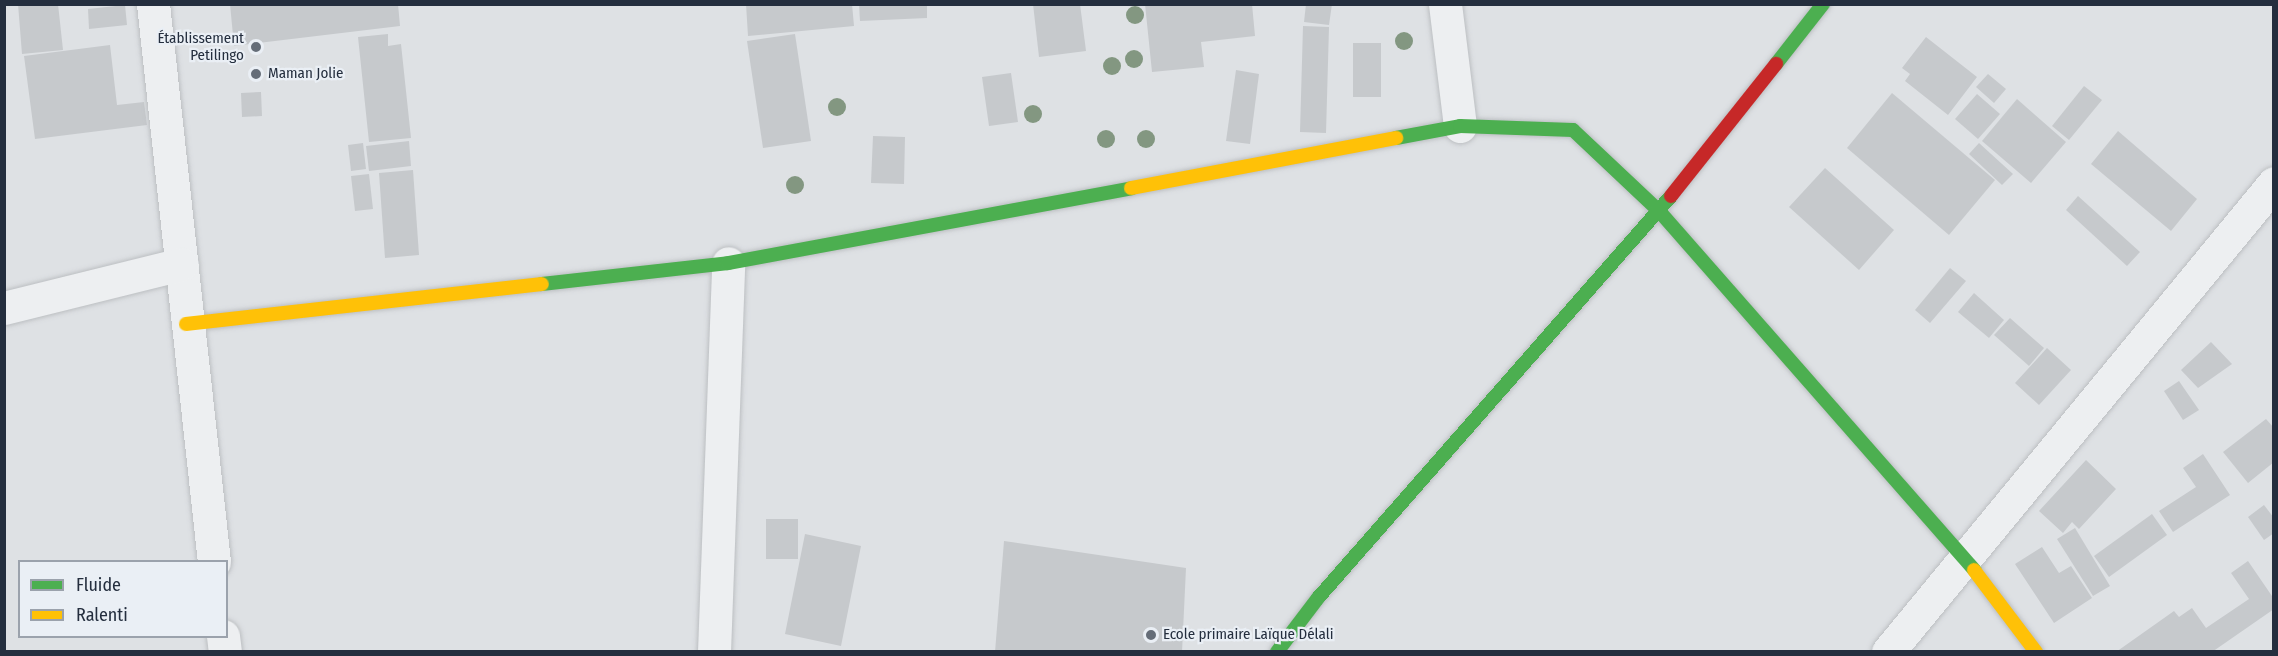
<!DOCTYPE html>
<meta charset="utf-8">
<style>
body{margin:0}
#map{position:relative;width:2278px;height:656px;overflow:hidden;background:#dee1e4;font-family:"Fira Sans Condensed",sans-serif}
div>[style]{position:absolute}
.building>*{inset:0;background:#c6c9cc}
.roads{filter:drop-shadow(0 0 2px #bcbfc2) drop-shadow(0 0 2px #bcbfc2)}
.street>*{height:33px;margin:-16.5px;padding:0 16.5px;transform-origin:16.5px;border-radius:16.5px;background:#edeff1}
.fast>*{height:14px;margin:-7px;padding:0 7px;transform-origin:7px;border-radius:7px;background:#4caf50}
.slow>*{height:14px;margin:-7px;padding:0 7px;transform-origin:7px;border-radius:7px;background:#ffc107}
.jam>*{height:14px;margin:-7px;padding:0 7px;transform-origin:7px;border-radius:7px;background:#c62828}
.trees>*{width:18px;height:18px;margin:-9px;border-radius:50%;background:#839781}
.dots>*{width:16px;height:16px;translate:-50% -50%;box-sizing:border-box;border:3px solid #eaeff5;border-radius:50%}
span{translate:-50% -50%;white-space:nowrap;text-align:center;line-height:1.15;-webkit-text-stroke:4.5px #eaeff5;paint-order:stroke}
.poi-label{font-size:15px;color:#242e3e}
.right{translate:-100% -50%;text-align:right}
.left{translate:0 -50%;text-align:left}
.frame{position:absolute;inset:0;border:6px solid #242e3e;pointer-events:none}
.legend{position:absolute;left:18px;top:560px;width:210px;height:78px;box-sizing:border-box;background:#eaeff5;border:2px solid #9ba2ac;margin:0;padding:8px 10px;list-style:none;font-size:18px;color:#242e3e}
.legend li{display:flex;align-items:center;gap:12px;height:30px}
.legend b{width:30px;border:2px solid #9ba2ac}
</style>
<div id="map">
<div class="building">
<div style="clip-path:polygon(18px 4px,58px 4px,63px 50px,22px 54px)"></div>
<div style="clip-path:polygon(230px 4px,398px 4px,400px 26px,234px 46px)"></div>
<div style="clip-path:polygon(746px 4px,852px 4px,854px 26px,748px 36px)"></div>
<div style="clip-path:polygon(859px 4px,927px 4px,927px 18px,860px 21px)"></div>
<div style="clip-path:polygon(1033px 4px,1080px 4px,1086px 51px,1039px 57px)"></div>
<div style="clip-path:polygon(1145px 4px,1252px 4px,1255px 36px,1201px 42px,1204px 67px,1152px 72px)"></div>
<div style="clip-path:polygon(1306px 4px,1332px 4px,1329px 25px,1304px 22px)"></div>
<div style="clip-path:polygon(125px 5px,127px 25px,89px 29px,88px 9px)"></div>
<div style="clip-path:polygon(1303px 26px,1329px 27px,1326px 133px,1300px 132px)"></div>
<div style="clip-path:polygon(388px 34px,388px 46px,401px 44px,411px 138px,369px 142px,358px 37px)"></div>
<div style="clip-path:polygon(795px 34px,811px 141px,763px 148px,747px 41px)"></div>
<div style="clip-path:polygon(1926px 37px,1977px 77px,1948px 115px,1905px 81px,1910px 74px,1902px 68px)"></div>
<div style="clip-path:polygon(1353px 43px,1381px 43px,1381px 97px,1353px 97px)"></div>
<div style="clip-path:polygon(110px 45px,117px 105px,144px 102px,147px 125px,35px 139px,24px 56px)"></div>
<div style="clip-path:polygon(1236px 70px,1259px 74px,1250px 144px,1226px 141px)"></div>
<div style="clip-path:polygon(1011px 73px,1018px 122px,989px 126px,982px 77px)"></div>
<div style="clip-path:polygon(1988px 74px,2006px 89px,1994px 103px,1976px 87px)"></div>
<div style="clip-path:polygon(2084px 86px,2102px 100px,2069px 140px,2052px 126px)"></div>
<div style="clip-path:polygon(261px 92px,262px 116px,242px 117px,241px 93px)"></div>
<div style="clip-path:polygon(1892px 93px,1995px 180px,1949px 235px,1847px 148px)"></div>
<div style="clip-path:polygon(1977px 94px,2000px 114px,1978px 139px,1955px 119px)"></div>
<div style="clip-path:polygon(2017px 99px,2066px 142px,2031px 183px,1982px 141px)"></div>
<div style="clip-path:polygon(2118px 131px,2197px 199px,2171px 231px,2091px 164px)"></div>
<div style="clip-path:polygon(873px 136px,905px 137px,904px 184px,871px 183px)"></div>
<div style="clip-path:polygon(409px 141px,411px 166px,369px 171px,366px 146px)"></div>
<div style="clip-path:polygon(363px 143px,366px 169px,351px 171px,348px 145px)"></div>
<div style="clip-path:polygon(1979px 143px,2013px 174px,2002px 185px,1969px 154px)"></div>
<div style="clip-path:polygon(1825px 168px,1894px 230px,1859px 270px,1789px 207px)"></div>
<div style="clip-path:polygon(413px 170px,419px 255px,385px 258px,379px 173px)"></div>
<div style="clip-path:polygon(369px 174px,373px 209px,355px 211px,351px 176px)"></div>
<div style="clip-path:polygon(2078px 196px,2140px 252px,2127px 266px,2066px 210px)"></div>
<div style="clip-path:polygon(1950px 268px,1966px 281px,1930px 323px,1915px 310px)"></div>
<div style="clip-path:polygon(1974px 293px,2004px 320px,1989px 338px,1958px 312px)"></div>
<div style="clip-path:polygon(2010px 318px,2044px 348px,2029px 366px,1994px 335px)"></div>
<div style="clip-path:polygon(2211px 342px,2232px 364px,2198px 388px,2181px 370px)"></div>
<div style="clip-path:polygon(2047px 348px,2071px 370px,2039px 405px,2015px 383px)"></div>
<div style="clip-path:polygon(2179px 381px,2199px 410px,2183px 420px,2164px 391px)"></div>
<div style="clip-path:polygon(2266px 419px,2274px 428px,2274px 462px,2248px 483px,2223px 452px)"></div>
<div style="clip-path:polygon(2203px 454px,2230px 495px,2173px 532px,2159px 511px,2196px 487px,2183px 468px)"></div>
<div style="clip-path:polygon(2086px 460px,2116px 489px,2079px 529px,2072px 522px,2063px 533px,2039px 511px)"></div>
<div style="clip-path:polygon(2264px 505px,2274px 518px,2274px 533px,2264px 540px,2248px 517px)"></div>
<div style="clip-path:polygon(2152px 514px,2167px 535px,2109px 577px,2094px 556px)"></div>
<div style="clip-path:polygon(766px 519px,798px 519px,798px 559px,766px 559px)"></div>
<div style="clip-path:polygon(2075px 528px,2110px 586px,2093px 596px,2057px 539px)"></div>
<div style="clip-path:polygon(805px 534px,861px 546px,841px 646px,785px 634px)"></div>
<div style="clip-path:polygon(1004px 541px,1186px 568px,1182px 652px,995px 652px)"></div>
<div style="clip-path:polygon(2042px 547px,2059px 573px,2071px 566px,2092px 598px,2054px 623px,2015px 564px)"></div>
<div style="clip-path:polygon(2248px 561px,2274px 599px,2274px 609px,2212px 652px,2116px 652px,2174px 611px,2179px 617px,2192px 608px,2206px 628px,2249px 599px,2231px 573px)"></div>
</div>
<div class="roads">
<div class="street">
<div style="left:153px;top:4px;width:561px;rotate:83.76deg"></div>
<div style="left:1445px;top:4px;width:123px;rotate:83deg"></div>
<div style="left:4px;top:308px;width:183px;rotate:-13.9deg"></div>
<div style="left:223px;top:636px;width:16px;rotate:83deg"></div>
<div style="left:714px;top:652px;width:389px;rotate:-87.9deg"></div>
<div style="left:1888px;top:652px;width:607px;rotate:-50.54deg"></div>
</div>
<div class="fast">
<div style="left:1776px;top:64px;width:76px;rotate:-51.9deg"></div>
<div style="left:1396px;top:138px;width:65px;rotate:-10.6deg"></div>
<div style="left:1460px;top:126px;width:113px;rotate:2deg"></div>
<div style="left:1573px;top:130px;width:118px;rotate:43.3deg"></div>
<div style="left:1659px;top:211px;width:478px;rotate:48.7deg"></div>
<div style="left:542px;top:284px;width:187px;rotate:-6.4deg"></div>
<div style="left:728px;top:263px;width:410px;rotate:-10.5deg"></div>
<div style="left:1277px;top:652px;width:68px;rotate:-52.8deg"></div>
<div style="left:1318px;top:598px;width:535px;rotate:-48.71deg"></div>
</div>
<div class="slow">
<div style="left:1131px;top:188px;width:270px;rotate:-10.7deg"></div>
<div style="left:186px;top:324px;width:358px;rotate:-6.4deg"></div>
<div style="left:1974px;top:570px;width:103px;rotate:52.9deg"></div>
</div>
<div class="jam">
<div style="left:1671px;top:196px;width:169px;rotate:-51.5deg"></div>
</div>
</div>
<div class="trees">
<div style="left:1135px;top:15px"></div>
<div style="left:1404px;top:41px"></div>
<div style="left:1134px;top:59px"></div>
<div style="left:1112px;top:66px"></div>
<div style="left:837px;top:107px"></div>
<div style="left:1033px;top:114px"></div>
<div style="left:1106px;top:139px"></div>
<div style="left:1146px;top:139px"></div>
<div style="left:795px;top:185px"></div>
</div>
<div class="dots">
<div style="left:256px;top:47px;background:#656d78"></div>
<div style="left:256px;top:74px;background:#656d78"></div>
<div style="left:1151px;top:635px;background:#656d78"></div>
</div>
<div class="poi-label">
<span class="right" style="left:244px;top:47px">Établissement<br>Petilingo</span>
<span class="left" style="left:268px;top:74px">Maman Jolie</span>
<span class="left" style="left:1163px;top:635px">Ecole primaire Laïque Délali</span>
</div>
<div class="frame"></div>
<ul class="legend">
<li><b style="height:8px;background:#4caf50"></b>Fluide</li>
<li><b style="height:8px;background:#ffc107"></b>Ralenti</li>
</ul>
</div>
